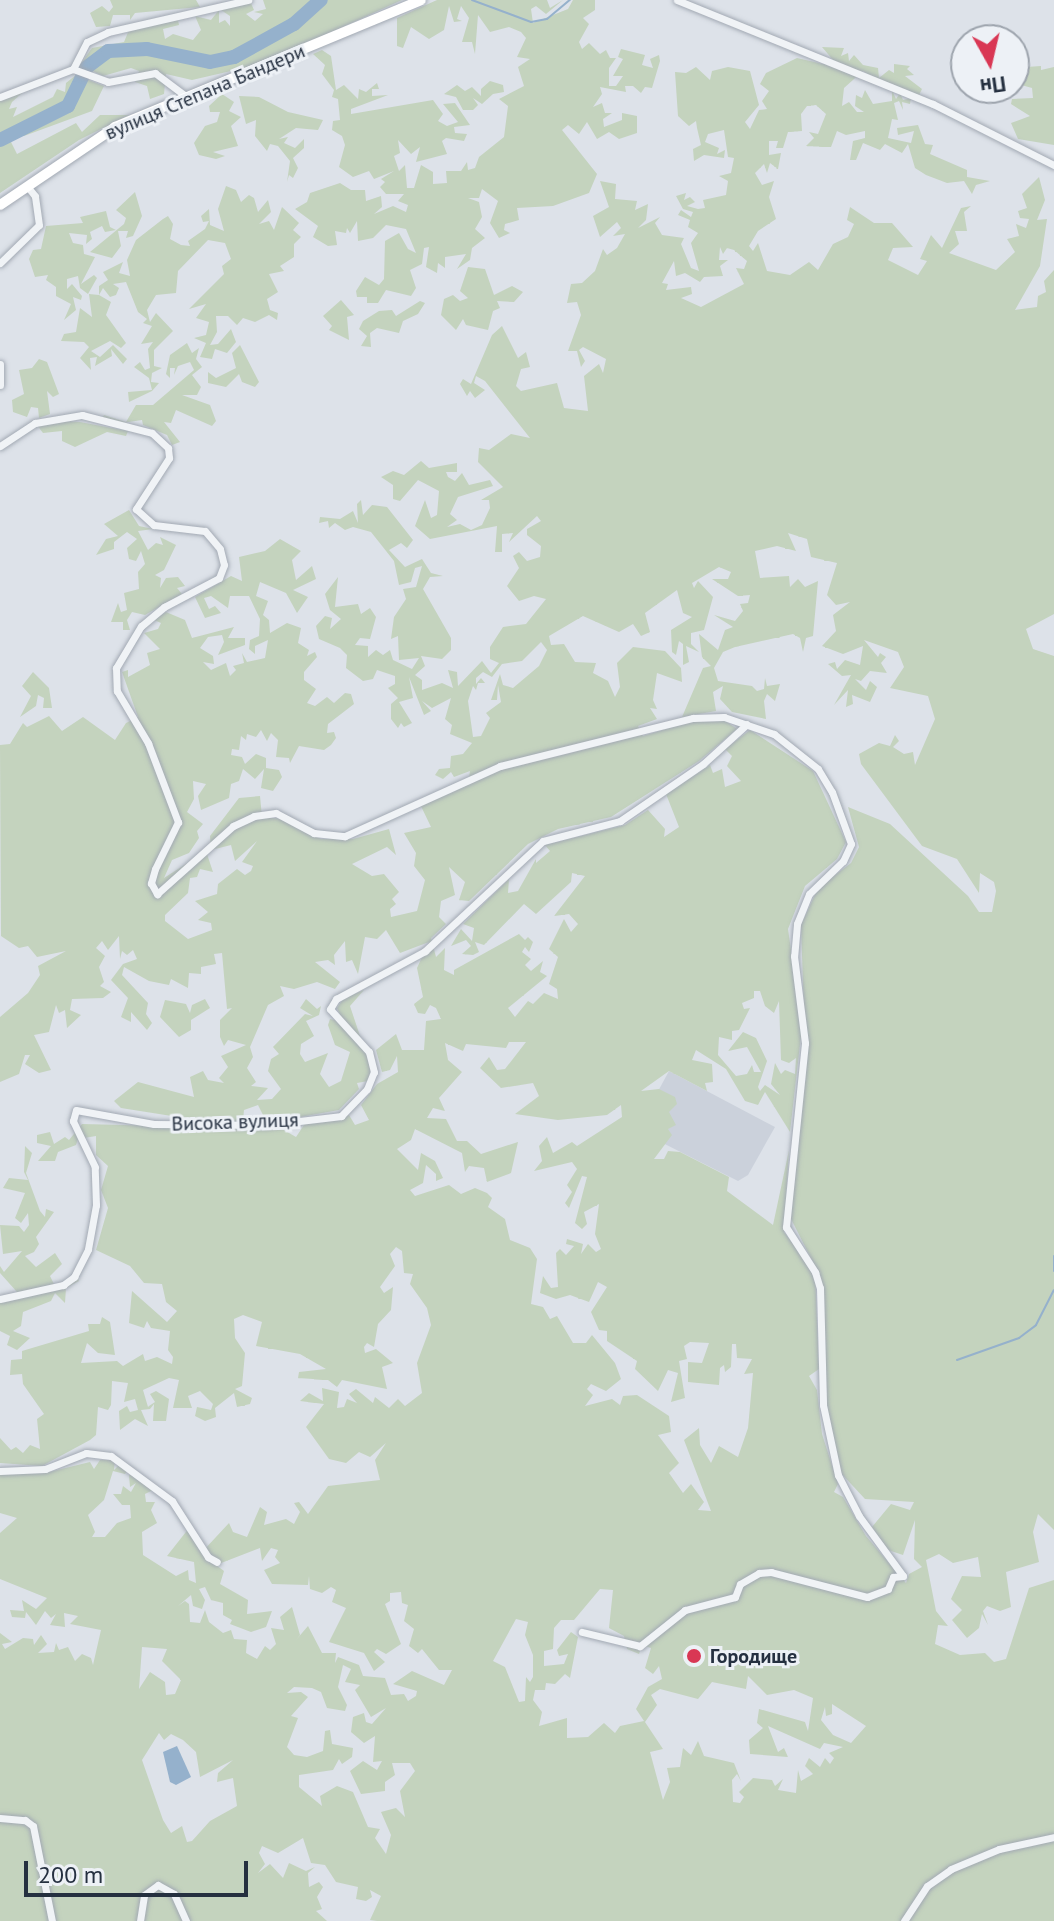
<!DOCTYPE html>
<meta charset="utf-8">
<style>
body{margin:0}
#map{position:relative;width:1054px;height:1921px;overflow:hidden;background:#dde2e9;font-family:"PT Sans",sans-serif}
div>[style]{position:absolute}
.built>*{inset:0;background:#cbd1db}
.green>*{inset:0;background:#c4d3be}
.water>*{inset:0;background:#95b1cc}
.stream>*{height:2px;margin:-1px;padding:0 1px;transform-origin:1px;border-radius:1px;background:#95b1cc}
.river>*{height:14px;margin:-7px;padding:0 7px;transform-origin:7px;border-radius:7px;background:#95b1cc}
.roads{filter:drop-shadow(0 0 2px #a2a9b3) drop-shadow(0 0 2px #a2a9b3)}
.street>*{height:7px;margin:-3.5px;padding:0 3.5px;transform-origin:3.5px;border-radius:3.5px;background:#f0f3f6}
.secondary>*{height:10px;margin:-5px;padding:0 5px;transform-origin:5px;border-radius:5px;background:#fff}
.dots>*{width:22px;height:22px;translate:-50% -50%;box-sizing:border-box;border:4px solid #edf1f6;border-radius:50%}
span{translate:-50% -50%;white-space:nowrap;text-align:center;line-height:1.15;-webkit-text-stroke:6px #edf1f6;paint-order:stroke}
.street-label{font-size:20px;color:#253040}
.poi-label{font-size:20px;color:#253040;font-weight:700}
.left{translate:0 -50%;text-align:left}
.north{position:absolute;left:950px;top:24px;width:80px;height:80px;box-sizing:border-box;background:#edf1f6;border:2px solid #9da4ad;border-radius:50%;rotate:172deg;font-size:22px;font-weight:700;line-height:32px;text-align:center;color:#253040}
.north::after{content:'';display:block;margin:auto;width:28px;height:36px;background:#d93754;clip-path:polygon(50% 0,100% 100%,50% 72%,0 100%)}
.scale{position:absolute;left:24px;top:1861px;width:224px;height:36px;box-sizing:border-box;border:4px solid #253040;border-top:0;padding-left:10px;font-size:24px;line-height:28px;white-space:nowrap;color:#253040;-webkit-text-stroke:6px #edf1f6;paint-order:stroke}
</style>
<div id="map">
<div class="built">
<div style="clip-path:polygon(669px 1071px,775px 1127px,748px 1175px,738px 1181px,637px 1130px)"></div>
</div>
<div class="green">
<div style="clip-path:polygon(110px 0,196px 0,200px 7px,135px 13px,130px 20px,130px 15px,113px 15px,110px 26px,96px 27px,90px 13px,102px 6px,109px 12px,113px 7px)"></div>
<div style="clip-path:polygon(263px 0,402px 0,261px 64px,192px 80px,166px 74px,164px 94px,150px 99px,147px 86px,135px 82px,139px 71px,131px 68px,103px 76px,80px 65px,92px 48px,124px 42px,129px 30px,178px 20px,179px 25px,163px 29px,165px 39px,173px 34px,193px 40px,201px 30px,195px 16px,211px 20px,219px 10px,219px 23px,225px 20px,230px 26px,230px 16px,221px 10px,250px 1px,254px 10px,246px 14px,255px 21px,263px 14px,254px 12px,266px 9px)"></div>
<div style="clip-path:polygon(437px 0,547px 0,550px 8px,563px 0,546px 14px,536px 6px,531px 9px,533px 23px,568px 9px,573px 0,595px 0,595px 10px,583px 18px,589px 24px,579px 42px,582px 49px,589px 43px,600px 54px,606px 50px,610px 58px,616px 58px,609px 68px,609px 86px,616px 86px,623px 76px,613px 76px,623px 59px,618px 57px,621px 49px,645px 55px,642px 65px,653px 68px,650px 59px,659px 55px,660px 61px,652px 88px,645px 87px,641px 93px,633px 86px,625px 86px,626px 92px,600px 87px,602px 94px,593px 107px,602px 103px,605px 113px,612px 113px,603px 119px,604px 127px,622px 120px,622px 113px,637px 116px,637px 133px,619px 139px,609px 132px,597px 139px,587px 122px,579px 134px,568px 125px,562px 130px,597px 174px,589px 193px,553px 206px,517px 208px,519px 220px,505px 224px,504px 230px,510px 233px,499px 238px,490px 223px,498px 201px,482px 189px,479px 198px,468px 198px,479px 202px,482px 217px,475px 229px,485px 238px,472px 248px,470px 260px,457px 269px,466px 254px,445px 257px,445px 268px,438px 263px,437px 273px,426px 267px,429px 247px,424px 248px,422px 264px,410px 270px,416px 288px,411px 296px,386px 290px,378px 303px,367px 303px,367px 297px,357px 297px,356px 291px,365px 277px,379px 285px,384px 279px,385px 241px,399px 233px,408px 249px,416px 253px,406px 229px,386px 225px,373px 238px,358px 241px,357px 221px,350px 233px,347px 228px,346px 233px,335px 231px,337px 245px,328px 246px,313px 237px,318px 226px,295px 209px,307px 202px,310px 193px,340px 183px,351px 190px,365px 190px,366px 201px,381px 196px,382px 207px,374px 214px,393px 206px,406px 212px,408px 205px,398px 201px,404px 194px,386px 194px,380px 187px,385px 182px,381px 179px,394px 171px,374px 179px,369px 171px,353px 177px,339px 167px,345px 145px,342px 136px,332px 130px,333px 121px,340px 120px,338px 99px,332px 97px,334px 90px,322px 74px,325px 65px,313px 54px,322px 50px,331px 56px,336px 90px,344px 85px,358px 99px,359px 89px,366px 92px,377px 83px,379px 89px,372px 89px,372px 96px,388px 95px,351px 109px,351px 114px,433px 100px,443px 114px,438px 121px,447px 126px,458px 122px,443px 104px,455px 103px,470px 125px,454px 127px,455px 133px,467px 134px,464px 141px,446px 138px,442px 141px,447px 154px,416px 162px,420px 147px,411px 154px,398px 140px,400px 153px,394px 156px,399px 171px,405px 165px,407px 188px,414px 188px,421px 165px,433px 172px,433px 184px,447px 183px,446px 171px,461px 171px,467px 162px,468px 170px,475px 168px,479px 157px,504px 137px,508px 106px,499px 99px,524px 86px,518px 67px,530px 59px,517px 57px,526px 38px,521px 32px,509px 27px,490px 32px,478px 15px,475px 54px,472px 42px,462px 42px,469px 18px,461px 6px,457px 19px,462px 21px,454px 22px,449px 6px,444px 30px,429px 39px,411px 27px,403px 48px,397px 46px,397px 18px)"></div>
<div style="clip-path:polygon(evenodd,822px 47px,844px 48px,841px 56px,848px 53px,849px 61px,854px 55px,863px 65px,878px 68px,879px 78px,889px 70px,894px 73px,894px 64px,910px 66px,907px 69px,914px 75px,905px 76px,922px 89px,919px 95px,871px 76px,863px 71px,844px 88px,842px 106px,849px 102px,857px 112px,864px 112px,855px 106px,856px 95px,862px 98px,865px 90px,873px 104px,892px 101px,892px 90px,896px 99px,900px 93px,903px 100px,911px 98px,910px 104px,902px 102px,903px 110px,899px 101px,894px 103px,898px 120px,892px 119px,888px 138px,911px 143px,914px 131px,898px 135px,897px 128px,918px 125px,925px 144px,933px 145px,930px 154px,967px 170px,967px 177px,990px 181px,976px 185px,972px 194px,964px 181px,947px 183px,926px 175px,915px 168px,908px 144px,902px 153px,885px 144px,880px 150px,863px 143px,856px 160px,850px 160px,853px 141px,865px 138px,865px 131px,846px 135px,837px 131px,831px 147px,806px 146px,814px 138px,809px 132px,818px 134px,826px 114px,816px 105px,807px 106px,801px 114px,802px 131px,788px 132px,783px 148px,776px 148px,778px 141px,769px 141px,769px 155px,781px 153px,778px 169px,770px 163px,767px 173px,764px 164px,755px 173px,762px 185px,774px 181px,769px 197px,776px 219px,758px 231px,749px 246px,753px 251px,758px 243px,767px 271px,790px 275px,809px 262px,818px 270px,833px 244px,848px 237px,854px 224px,847px 220px,850px 207px,874px 223px,892px 223px,913px 247px,893px 248px,888px 260px,918px 275px,927px 261px,920px 259px,931px 235px,942px 248px,961px 208px,971px 206px,964px 212px,967px 231px,955px 231px,959px 244px,949px 253px,996px 270px,1015px 252px,1007px 239px,1019px 236px,1016px 224px,1026px 228px,1029px 219px,1020px 218px,1018px 211px,1027px 208px,1022px 194px,1039px 177px,1045px 200px,1037px 220px,1047px 219px,1040px 266px,1015px 310px,1037px 307px,1038px 296px,1046px 292px,1044px 281px,1054px 270px,1054px 614px,1026px 629px,1033px 649px,1054px 656px,1054px 1530px,1038px 1514px,1033px 1532px,1039px 1562px,1006px 1572px,1011px 1607px,1000px 1611px,987px 1606px,983px 1611px,988px 1625px,982px 1614px,979px 1628px,967px 1638px,952px 1620px,962px 1610px,951px 1599px,962px 1576px,981px 1577px,978px 1557px,953px 1563px,939px 1554px,926px 1560px,936px 1611px,948px 1626px,938px 1625px,935px 1644px,960px 1655px,985px 1653px,994px 1662px,1006px 1659px,1029px 1588px,1054px 1580px,1054px 1921px,377px 1921px,370px 1920px,381px 1896px,370px 1890px,372px 1897px,366px 1901px,356px 1899px,358px 1887px,336px 1882px,325px 1865px,311px 1863px,303px 1838px,278px 1853px,262px 1846px,259px 1853px,265px 1864px,258px 1873px,270px 1864px,283px 1878px,289px 1863px,306px 1871px,315px 1867px,308px 1873px,309px 1887px,319px 1882px,323px 1887px,317px 1897px,322px 1909px,316px 1911px,327px 1921px,0 1921px,0 1633px,12px 1642px,2px 1644px,5px 1649px,23px 1638px,33px 1639px,34px 1645px,41px 1635px,47px 1644px,38px 1653px,54px 1652px,56px 1643px,59px 1650px,68px 1647px,75px 1661px,82px 1654px,91px 1658px,93px 1665px,101px 1630px,70px 1624px,78px 1616px,64px 1613px,65px 1627px,50px 1625px,56px 1614px,51px 1618px,45px 1611px,36px 1625px,26px 1612px,25px 1618px,12px 1617px,10px 1610px,24px 1611px,22px 1600px,36px 1609px,47px 1598px,0 1579px,0 1533px,17px 1518px,0 1513px,0 1473px,49px 1472px,90px 1462px,94px 1469px,100px 1460px,115px 1460px,114px 1470px,120px 1464px,129px 1469px,125px 1474px,113px 1471px,104px 1500px,88px 1515px,95px 1532px,92px 1537px,105px 1537px,117px 1523px,131px 1518px,130px 1505px,122px 1505px,113px 1494px,121px 1494px,123px 1486px,131px 1492px,136px 1483px,130px 1487px,129px 1475px,136px 1475px,153px 1490px,145px 1494px,146px 1502px,155px 1502px,151px 1510px,157px 1523px,142px 1532px,143px 1555px,176px 1576px,188px 1570px,189px 1580px,196px 1583px,194px 1562px,167px 1556px,189px 1528px,203px 1551px,229px 1523px,233px 1532px,247px 1537px,260px 1507px,267px 1512px,264px 1525px,286px 1519px,294px 1524px,300px 1512px,294px 1503px,299px 1502px,308px 1514px,328px 1486px,380px 1480px,375px 1460px,386px 1443px,370px 1457px,359px 1452px,346px 1463px,329px 1459px,306px 1427px,324px 1404px,300px 1401px,309px 1393px,323px 1401px,322px 1388px,339px 1392px,337px 1408px,344px 1407px,347px 1399px,357px 1403px,349px 1394px,356px 1389px,373px 1403px,375px 1397px,389px 1408px,398px 1399px,405px 1406px,422px 1393px,417px 1363px,431px 1325px,427px 1308px,410px 1284px,413px 1274px,404px 1273px,402px 1251px,396px 1247px,390px 1254px,395px 1266px,380px 1287px,384px 1293px,393px 1287px,391px 1310px,378px 1324px,374px 1347px,367px 1343px,364px 1347px,365px 1353px,376px 1349px,393px 1363px,382px 1367px,387px 1389px,342px 1380px,337px 1387px,328px 1380px,298px 1378px,299px 1372px,326px 1369px,300px 1354px,256px 1346px,262px 1322px,243px 1315px,234px 1319px,235px 1338px,245px 1353px,242px 1386px,235px 1389px,252px 1398px,250px 1404px,237px 1407px,234px 1393px,215px 1408px,216px 1417px,205px 1421px,195px 1416px,197px 1407px,211px 1410px,213px 1404px,200px 1391px,188px 1396px,192px 1408px,173px 1408px,179px 1380px,169px 1378px,143px 1390px,148px 1407px,149px 1406px,155px 1402px,150px 1394px,156px 1391px,169px 1399px,166px 1421px,153px 1421px,154px 1404px,150px 1409px,141px 1410px,148px 1426px,135px 1419px,120px 1430px,119px 1411px,127px 1406px,130px 1412px,138px 1410px,135px 1399px,124px 1402px,128px 1383px,112px 1381px,111px 1405px,108px 1410px,98px 1407px,96px 1435px,90px 1440px,42px 1466px,0 1463px,0 1438px,11px 1450px,16px 1447px,23px 1453px,30px 1445px,40px 1449px,37px 1419px,44px 1414px,23px 1384px,22px 1374px,10px 1375px,11px 1360px,22px 1359px,22px 1351px,89px 1331px,88px 1324px,100px 1324px,102px 1317px,110px 1322px,115px 1355px,98px 1353px,87px 1343px,81px 1363px,117px 1361px,123px 1366px,143px 1354px,145px 1361px,157px 1357px,172px 1364px,173px 1357px,168px 1350px,170px 1331px,151px 1328px,147px 1321px,144px 1328px,129px 1323px,132px 1291px,167px 1322px,177px 1311px,166px 1302px,162px 1284px,144px 1283px,130px 1266px,96px 1250px,108px 1208px,101px 1190px,108px 1166px,96px 1155px,96px 1136px,78px 1139px,76px 1145px,58px 1152px,55px 1161px,38px 1161px,51px 1146px,37px 1143px,37px 1135px,50px 1132px,54px 1144px,65px 1137px,69px 1140px,82px 1124px,282px 1129px,296px 1137px,306px 1122px,349px 1115px,355px 1125px,369px 1120px,361px 1105px,377px 1084px,398px 1072px,397px 1056px,390px 1070px,382px 1072px,376px 1050px,396px 1034px,402px 1050px,424px 1050px,426px 1021px,441px 1019px,436px 1008px,430px 1005px,425px 1014px,418px 1013px,414px 1004px,423px 997px,417px 968px,429px 942px,400px 953px,386px 930px,377px 939px,365px 937px,358px 974px,352px 960px,346px 962px,345px 941px,334px 955px,335px 965px,328px 960px,315px 962px,340px 982px,335px 989px,317px 982px,294px 989px,280px 986px,284px 996px,268px 1005px,250px 1047px,253px 1057px,247px 1068px,256px 1082px,251px 1086px,268px 1088px,257px 1100px,272px 1099px,281px 1089px,268px 1071px,271px 1059px,279px 1054px,273px 1047px,305px 1014px,313px 1016px,300px 1008px,306px 999px,317px 1009px,321px 1006px,319px 1015px,306px 1021px,314px 1036px,301px 1044px,300px 1054px,305px 1062px,328px 1053px,320px 1074px,329px 1087px,341px 1081px,350px 1052px,335px 1045px,328px 1025px,330px 1019px,343px 1022px,337px 1008px,343px 999px,364px 990px,350px 1006px,371px 1069px,368px 1081px,357px 1083px,359px 1089px,339px 1110px,267px 1123px,258px 1105px,244px 1110px,243px 1121px,197px 1120px,121px 1108px,114px 1101px,138px 1082px,194px 1097px,190px 1077px,203px 1071px,208px 1080px,224px 1083px,219px 1078px,228px 1067px,221px 1056px,246px 1045px,228px 1040px,224px 1046px,220px 1037px,220px 1020px,232px 1008px,227px 1009px,222px 953px,214px 954px,216px 964px,201px 967px,201px 974px,189px 973px,188px 988px,171px 979px,169px 985px,149px 981px,124px 967px,122px 975px,148px 1003px,146px 1014px,152px 1023px,147px 1030px,131px 1012px,131px 1022px,121px 1017px,128px 998px,111px 980px,123px 964px,137px 959px,133px 950px,127px 955px,122px 951px,120px 959px,119px 936px,108px 950px,102px 941px,96px 948px,105px 956px,99px 967px,104px 982px,100px 986px,111px 992px,103px 998px,72px 999px,70px 1010px,81px 1015px,67px 1028px,65px 1010px,59px 1013px,56px 1005px,49px 1032px,34px 1035px,51px 1070px,39px 1073px,25px 1064px,30px 1055px,25px 1055px,19px 1074px,0 1082px,0 1017px,28px 993px,40px 975px,38px 966px,66px 951px,37px 957px,28px 946px,19px 948px,1px 936px,0 745px,10px 744px,23px 723px,27px 727px,49px 716px,62px 731px,83px 717px,115px 740px,126px 723px,138px 717px,122px 672px,128px 670px,128px 677px,150px 665px,147px 653px,160px 649px,144px 633px,158px 629px,161px 623px,154px 620px,166px 612px,185px 620px,192px 638px,234px 627px,228px 638px,245px 638px,245px 645px,218px 655px,224px 642px,222px 635px,208px 637px,200px 648px,213px 656px,214px 664px,203px 662px,211px 670px,226px 663px,230px 676px,236px 670px,233px 666px,244px 663px,242px 653px,247px 662px,265px 658px,268px 640px,255px 646px,255px 654px,249px 649px,250px 640px,259px 636px,260px 619px,249px 596px,230px 596px,228px 608px,211px 596px,204px 598px,209px 609px,215px 606px,221px 613px,205px 618px,195px 597px,231px 576px,242px 581px,239px 557px,265px 551px,280px 539px,301px 551px,292px 560px,296px 580px,312px 566px,316px 579px,293px 590px,308px 597px,297px 613px,286px 593px,260px 582px,256px 596px,268px 601px,263px 615px,269px 620px,270px 633px,287px 623px,301px 628px,298px 643px,309px 650px,307px 656px,315px 652px,317px 657px,304px 672px,304px 680px,316px 689px,307px 703px,315px 706px,327px 697px,334px 703px,345px 693px,351px 694px,354px 704px,328px 724px,327px 733px,334px 732px,336px 738px,331px 745px,324px 750px,299px 746px,290px 763px,289px 758px,276px 757px,278px 740px,271px 733px,267px 741px,261px 730px,256px 737px,247px 734px,246px 740px,241px 736px,239px 750px,232px 749px,231px 755px,242px 757px,245px 764px,256px 754px,266px 758px,266px 768px,279px 770px,282px 777px,273px 791px,261px 788px,264px 769px,255px 779px,243px 769px,239px 781px,231px 784px,229px 798px,201px 810px,198px 796px,206px 784px,193px 781px,194px 799px,187px 812px,203px 824px,197px 831px,199px 838px,189px 853px,172px 860px,164px 878px,192px 860px,187px 873px,207px 854px,213px 872px,200px 869px,197px 877px,190px 878px,188px 893px,165px 915px,165px 921px,188px 939px,212px 930px,211px 923px,198px 920px,208px 912px,195px 901px,217px 894px,218px 884px,237px 869px,245px 875px,251px 871px,253px 866px,242px 862px,257px 841px,235px 861px,231px 845px,211px 850px,210px 836px,239px 798px,260px 796px,262px 817px,282px 819px,321px 839px,353px 839px,389px 829px,396px 855px,387px 847px,352px 864px,372px 876px,384px 874px,399px 892px,392px 899px,396px 904px,390px 909px,391px 917px,417px 911px,425px 880px,414px 866px,416px 853px,404px 833px,431px 827px,419px 802px,469px 778px,470px 771px,454px 777px,451px 772px,443px 779px,435px 775px,439px 769px,450px 768px,451px 756px,463px 754px,472px 743px,450px 734px,452px 725px,445px 719px,451px 698px,432px 708px,422px 701px,431px 711px,424px 715px,409px 677px,413px 698px,399px 702px,412px 723px,404px 727px,401px 723px,398px 728px,391px 719px,391px 704px,398px 698px,388px 688px,395px 684px,395px 676px,377px 670px,373px 679px,363px 681px,346px 668px,347px 655px,340px 648px,319px 639px,316px 626px,325px 616px,332px 618px,330px 629px,341px 619px,330px 610px,325px 594px,338px 577px,335px 607px,358px 604px,361px 614px,370px 608px,376px 617px,370px 639px,360px 638px,355px 645px,368px 646px,368px 657px,376px 650px,383px 655px,390px 650px,393px 660px,412px 669px,419px 658px,399px 660px,398px 636px,391px 639px,394px 617px,406px 599px,403px 589px,416px 587px,422px 566px,415px 568px,411px 582px,399px 585px,394px 561px,371px 532px,353px 527px,345px 530px,335px 523px,329px 528px,328px 521px,319px 523px,320px 517px,340px 519px,353px 511px,358px 523px,357px 504px,361px 500px,363px 515px,372px 505px,387px 507px,413px 540px,407px 548px,401px 543px,389px 550px,405px 567px,422px 559px,431px 573px,443px 576px,430px 577px,423px 589px,451px 638px,451px 650px,442px 659px,421px 656px,425px 666px,415px 675px,422px 680px,422px 690px,442px 683px,453px 688px,448px 670px,457px 672px,458px 686px,482px 661px,491px 673px,499px 663px,490px 659px,490px 647px,503px 627px,526px 624px,546px 599px,534px 596px,519px 601px,507px 586px,519px 568px,513px 556px,519px 552px,527px 561px,540px 557px,541px 546px,527px 535px,527px 529px,541px 521px,537px 516px,509px 542px,513px 533px,502px 534px,502px 552px,495px 552px,497px 526px,430px 539px,415px 526px,425px 500px,431px 518px,437px 515px,439px 491px,418px 480px,400px 501px,393px 499px,393px 485px,381px 477px,393px 471px,404px 475px,421px 461px,429px 468px,457px 463px,457px 472px,446px 472px,448px 477px,455px 481px,462px 473px,469px 485px,490px 480px,493px 486px,458px 497px,450px 514px,457px 520px,447px 527px,460px 524px,471px 530px,482px 525px,490px 508px,489px 500px,481px 500px,503px 487px,478px 462px,479px 448px,489px 450px,511px 434px,530px 438px,485px 381px,476px 376px,474px 383px,485px 390px,475px 398px,470px 391px,467px 396px,460px 384px,463px 379px,471px 384px,492px 335px,502px 326px,518px 358px,526px 352px,530px 367px,521px 369px,516px 386px,521px 391px,557px 383px,564px 408px,588px 411px,584px 376px,599px 364px,603px 373px,606px 359px,583px 347px,579px 350px,585px 361px,581px 367px,577px 351px,568px 351px,581px 315px,577px 302px,567px 303px,571px 284px,582px 283px,595px 271px,603px 249px,607px 255px,617px 248px,625px 234px,613px 236px,621px 228px,617px 222px,600px 237px,593px 216px,609px 207px,600px 181px,616px 184px,615px 199px,637px 201px,635px 210px,648px 204px,646px 220px,638px 228px,660px 217px,655px 223px,662px 235px,684px 238px,681px 244px,691px 268px,699px 271px,691px 243px,698px 233px,688px 227px,690px 220px,678px 215px,681px 210px,691px 217px,693px 212px,683px 209px,676px 196px,686px 193px,684px 200px,690px 197px,695px 202px,687px 206px,698px 209px,705px 208px,703px 200px,726px 195px,728px 181px,719px 176px,731px 173px,734px 158px,728px 157px,724px 130px,708px 134px,705px 142px,719px 148px,717px 154px,725px 150px,724px 158px,704px 155px,694px 161px,693px 149px,701px 145px,697px 128px,696px 121px,689px 126px,678px 116px,675px 72px,686px 73px,696px 67px,710px 80px,712px 71px,728px 67px,750px 71px,759px 105px,745px 122px,750px 129px,759px 110px,767px 109px,762px 101px,769px 91px,760px 84px,766px 73px,797px 58px,823px 64px,833px 60px,822px 47px,720px 247px,723px 254px,727px 248px,734px 250px,747px 261px,744px 269px,736px 268px,744px 284px,701px 307px,681px 298px,692px 294px,691px 287px,666px 290px,668px 284px,662px 283px,674px 261px,676px 276px,685px 273px,700px 282px,704px 277px,723px 276px,720px 266px,728px 260px,719px 260px,720px 247px,822px 47px,788px 533px,807px 539px,811px 557px,837px 563px,827px 595px,836px 605px,850px 602px,833px 615px,836px 631px,822px 646px,843px 654px,863px 646px,860px 665px,845px 660px,837px 669px,835px 662px,828px 664px,842px 676px,851px 675px,834px 705px,848px 690px,846px 707px,853px 704px,852px 695px,870px 702px,877px 687px,870px 681px,866px 690px,855px 679px,861px 681px,870px 671px,887px 673px,881px 663px,886px 657px,880px 653px,878px 657px,864px 640px,898px 652px,904px 667px,890px 688px,928px 696px,935px 719px,915px 765px,913px 752px,904px 754px,893px 747px,899px 741px,895px 735px,890px 746px,879px 743px,859px 754px,861px 764px,922px 846px,957px 859px,979px 893px,980px 873px,994px 882px,996px 891px,992px 912px,979px 912px,968px 896px,890px 824px,848px 807px,859px 847px,851px 863px,818px 888px,801px 925px,806px 1073px,790px 1217px,821px 1278px,829px 1445px,839px 1471px,865px 1499px,914px 1502px,910px 1510px,891px 1504px,872px 1527px,888px 1550px,903px 1555px,915px 1520px,914px 1559px,922px 1567px,909px 1574px,906px 1583px,866px 1536px,843px 1497px,834px 1492px,838px 1484px,822px 1434px,817px 1390px,809px 1376px,819px 1369px,815px 1272px,784px 1232px,789px 1150px,773px 1225px,727px 1191px,729px 1177px,680px 1152px,668px 1151px,664px 1159px,654px 1159px,672px 1135px,668px 1129px,676px 1125px,669px 1112px,677px 1104px,675px 1097px,659px 1089px,641px 1091px,669px 1071px,707px 1091px,705px 1083px,713px 1082px,712px 1064px,692px 1060px,696px 1050px,726px 1069px,745px 1101px,758px 1105px,765px 1092px,790px 1132px,802px 1027px,788px 929px,805px 886px,837px 859px,846px 842px,813px 771px,750px 730px,725px 749px,732px 756px,727px 766px,741px 781px,725px 787px,722px 769px,713px 773px,710px 765px,666px 794px,679px 827px,664px 837px,665px 829px,648px 810px,625px 825px,545px 845px,550px 851px,536px 863px,536px 859px,518px 891px,508px 893px,509px 879px,463px 924px,474px 928px,472px 941px,461px 929px,451px 946px,466px 940px,471px 946px,462px 954px,473px 955px,479px 952px,475px 942px,484px 945px,524px 904px,536px 914px,571px 882px,572px 873px,585px 876px,554px 916px,569px 914px,578px 924px,571px 932px,564px 919px,549px 949px,558px 957px,549px 984px,557px 989px,558px 999px,544px 993px,533px 1004px,528px 1001px,515px 1017px,508px 1008px,547px 976px,540px 972px,543px 961px,531px 971px,525px 965px,531px 959px,522px 952px,525px 947px,529px 952px,533px 942px,528px 937px,525px 940px,519px 934px,454px 970px,454px 975px,444px 970px,445px 948px,436px 957px,431px 938px,446px 924px,439px 917px,441px 901px,455px 895px,449px 867px,465px 882px,459px 900px,469px 901px,528px 844px,558px 829px,611px 817px,699px 761px,737px 729px,724px 720px,699px 719px,643px 736px,638px 726px,657px 719px,650px 708px,657px 709px,653px 700px,657px 673px,682px 682px,681px 668px,665px 651px,633px 647px,617px 663px,620px 687px,615px 697px,608px 681px,593px 673px,596px 663px,575px 662px,564px 644px,551px 645px,549px 636px,583px 616px,619px 632px,633px 624px,641px 636px,650px 632px,645px 613px,677px 590px,683px 613px,692px 617px,671px 630px,672px 652px,676px 655px,679px 641px,683px 644px,683px 665px,689px 662px,686px 646px,699px 652px,691px 644px,691px 633px,704px 630px,713px 597px,698px 581px,694px 588px,692px 583px,719px 567px,731px 572px,728px 579px,712px 579px,738px 596px,750px 595px,748px 603px,740px 604px,743px 611px,735px 621px,714px 615px,733px 627px,725px 630px,718px 650px,699px 634px,702px 657px,711px 666px,703px 668px,682px 717px,716px 711px,713px 692px,723px 686px,720px 699px,732px 712px,766px 719px,764px 701px,767px 694px,775px 701px,780px 684px,767px 686px,765px 678px,764px 689px,757px 691px,752px 686px,718px 681px,714px 668px,723px 652px,735px 647px,793px 634px,800px 638px,803px 652px,806px 638px,813px 636px,818px 581px,805px 587px,798px 579px,790px 587px,789px 576px,760px 578px,755px 551px,777px 546px,796px 551px,788px 533px,822px 47px,541px 642px,547px 650px,539px 666px,513px 688px,503px 685px,500px 674px,491px 700px,497px 700px,498px 685px,501px 702px,486px 713px,490px 718px,481px 736px,473px 737px,468px 701px,473px 686px,476px 690px,478px 683px,485px 683px,481px 678px,476px 684px,476px 678px,483px 672px,492px 677px,502px 664px,522px 661px,541px 642px,822px 47px,754px 991px,760px 991px,765px 1006px,774px 1013px,779px 1001px,781px 1060px,789px 1063px,796px 1058px,795px 1074px,785px 1070px,781px 1074px,775px 1063px,771px 1084px,780px 1095px,765px 1085px,760px 1091px,758px 1087px,767px 1061px,756px 1038px,743px 1032px,728px 1051px,747px 1047px,761px 1072px,754px 1072px,752px 1065px,747px 1074px,736px 1076px,718px 1055px,719px 1037px,732px 1040px,732px 1031px,739px 1030px,750px 1008px,744px 1009px,742px 1003px,754px 998px,754px 991px,822px 47px,509px 1042px,526px 1042px,505px 1069px,497px 1070px,489px 1057px,480px 1068px,501px 1088px,533px 1083px,539px 1096px,515px 1114px,558px 1120px,607px 1115px,621px 1105px,622px 1117px,577px 1146px,572px 1142px,553px 1153px,547px 1137px,539px 1146px,542px 1161px,534px 1171px,572px 1162px,577px 1169px,567px 1185px,572px 1192px,565px 1203px,569px 1208px,582px 1176px,587px 1177px,575px 1223px,582px 1229px,587px 1224px,584px 1212px,599px 1204px,595px 1234px,601px 1249px,596px 1252px,588px 1244px,581px 1254px,583px 1244px,567px 1239px,566px 1244px,574px 1246px,566px 1255px,560px 1249px,556px 1253px,558px 1287px,551px 1288px,543px 1276px,540px 1293px,556px 1299px,570px 1295px,589px 1302px,598px 1282px,607px 1287px,591px 1312px,599px 1330px,607px 1331px,607px 1341px,637px 1361px,635px 1369px,658px 1391px,668px 1370px,678px 1373px,671px 1402px,685px 1398px,679px 1361px,687px 1359px,684px 1346px,690px 1342px,709px 1343px,702px 1363px,688px 1362px,688px 1382px,719px 1385px,720px 1368px,724px 1365px,725px 1372px,731px 1367px,732px 1344px,736px 1344px,737px 1358px,752px 1359px,744px 1374px,753px 1373px,748px 1428px,738px 1457px,719px 1446px,711px 1463px,700px 1445px,699px 1428px,684px 1440px,711px 1511px,698px 1510px,704px 1502px,691px 1484px,683px 1493px,669px 1473px,679px 1463px,658px 1435px,671px 1432px,669px 1416px,637px 1395px,623px 1396px,620px 1405px,612px 1399px,585px 1406px,593px 1395px,587px 1389px,591px 1384px,606px 1391px,621px 1379px,615px 1363px,592px 1335px,586px 1343px,573px 1343px,557px 1316px,550px 1319px,543px 1307px,531px 1304px,537px 1259px,530px 1248px,510px 1240px,505px 1219px,488px 1207px,492px 1198px,487px 1193px,475px 1188px,461px 1194px,449px 1185px,415px 1196px,410px 1190px,423px 1183px,426px 1165px,436px 1174px,436px 1181px,443px 1178px,435px 1161px,421px 1153px,418px 1170px,397px 1149px,411px 1140px,415px 1129px,462px 1153px,465px 1172px,469px 1166px,484px 1168px,487px 1182px,511px 1173px,518px 1142px,481px 1154px,467px 1141px,457px 1141px,446px 1119px,427px 1118px,433px 1108px,445px 1111px,439px 1098px,462px 1072px,448px 1060px,445px 1043px,463px 1051px,466px 1044px,506px 1048px,509px 1042px,822px 47px,260px 1548px,262px 1561px,271px 1548px,278px 1550px,275px 1557px,280px 1563px,264px 1570px,272px 1584px,308px 1585px,309px 1576px,310px 1589px,322px 1593px,331px 1587px,336px 1590px,332px 1602px,346px 1608px,329px 1642px,364px 1653px,374px 1671px,385px 1662px,374px 1652px,377px 1649px,386px 1654px,401px 1644px,385px 1604px,390px 1601px,390px 1593px,401px 1592px,402px 1603px,408px 1605px,404px 1621px,414px 1629px,409px 1646px,418px 1653px,422px 1649px,439px 1670px,452px 1670px,444px 1685px,412px 1671px,393px 1684px,417px 1691px,416px 1696px,408px 1701px,404px 1694px,391px 1695px,385px 1678px,363px 1676px,359px 1665px,338px 1657px,335px 1663px,336px 1653px,322px 1653px,308px 1626px,296px 1640px,300px 1635px,292px 1607px,280px 1617px,284px 1630px,271px 1628px,276px 1644px,270px 1650px,265px 1646px,257px 1659px,246px 1653px,247px 1640px,234px 1639px,231px 1630px,223px 1633px,209px 1622px,205px 1610px,200px 1623px,190px 1622px,189px 1604px,185px 1601px,178px 1606px,191px 1595px,193px 1606px,202px 1609px,205px 1600px,199px 1589px,205px 1587px,211px 1600px,223px 1603px,223px 1615px,232px 1620px,230px 1624px,251px 1632px,266px 1627px,272px 1611px,247px 1614px,248px 1600px,220px 1584px,224px 1571px,216px 1565px,260px 1548px,822px 47px,600px 1589px,613px 1590px,609px 1628px,624px 1636px,627px 1649px,639px 1654px,642px 1645px,651px 1648px,645px 1668px,653px 1674px,659px 1666px,662px 1679px,648px 1687px,636px 1709px,644px 1721px,620px 1726px,615px 1733px,604px 1723px,588px 1737px,567px 1738px,567px 1718px,539px 1726px,542px 1712px,533px 1700px,535px 1690px,545px 1690px,546px 1683px,555px 1684px,565px 1674px,570px 1678px,578px 1637px,571px 1632px,557px 1650px,559px 1656px,568px 1654px,564px 1664px,544px 1666px,544px 1651px,553px 1649px,554px 1628px,561px 1620px,574px 1620px,600px 1589px,822px 47px,516px 1619px,528px 1622px,525px 1635px,533px 1655px,533px 1677px,530px 1682px,526px 1677px,525px 1701px,519px 1702px,505px 1667px,493px 1661px,516px 1619px,822px 47px,142px 1647px,167px 1649px,162px 1661px,181px 1680px,175px 1694px,166px 1695px,165px 1682px,150px 1672px,139px 1689px,142px 1647px,822px 47px,343px 1665px,351px 1669px,345px 1682px,360px 1685px,355px 1690px,371px 1717px,386px 1708px,372px 1724px,366px 1722px,364px 1713px,353px 1717px,351px 1732px,364px 1743px,375px 1736px,373px 1762px,382px 1761px,377px 1770px,363px 1761px,350px 1771px,361px 1794px,385px 1791px,385px 1782px,395px 1775px,392px 1763px,410px 1763px,415px 1771px,400px 1791px,405px 1817px,396px 1808px,381px 1812px,391px 1835px,386px 1854px,375px 1838px,380px 1829px,368px 1827px,353px 1792px,337px 1786px,320px 1796px,322px 1806px,299px 1787px,299px 1775px,333px 1770px,339px 1759px,342px 1764px,352px 1757px,353px 1748px,332px 1744px,330px 1730px,325px 1731px,323px 1751px,307px 1757px,294px 1755px,287px 1747px,298px 1718px,291px 1716px,308px 1697px,301px 1692px,287px 1693px,294px 1687px,312px 1688px,321px 1692px,327px 1708px,345px 1711px,347px 1705px,338px 1687px,343px 1665px,822px 47px,748px 1676px,767px 1695px,794px 1690px,813px 1698px,808px 1731px,805px 1722px,759px 1709px,757px 1723px,763px 1728px,749px 1740px,750px 1754px,788px 1757px,784px 1748px,778px 1752px,768px 1726px,820px 1749px,824px 1743px,843px 1747px,829px 1753px,834px 1758px,830px 1764px,825px 1758px,820px 1767px,809px 1758px,805px 1766px,813px 1774px,801px 1781px,798px 1770px,796px 1793px,778px 1790px,783px 1779px,775px 1786px,772px 1780px,753px 1778px,739px 1792px,744px 1797px,740px 1803px,733px 1802px,732px 1780px,737px 1774px,741px 1781px,734px 1763px,704px 1756px,698px 1741px,691px 1755px,683px 1748px,680px 1767px,667px 1768px,670px 1782px,663px 1800px,650px 1752px,663px 1749px,645px 1722px,657px 1705px,651px 1695px,660px 1689px,698px 1699px,712px 1682px,746px 1689px,748px 1676px,822px 47px,832px 1704px,866px 1726px,851px 1743px,833px 1735px,821px 1720px,825px 1707px,826px 1716px,832px 1714px,832px 1704px,822px 47px,159px 1733px,164px 1740px,171px 1734px,183px 1740px,196px 1752px,200px 1777px,233px 1760px,218px 1773px,217px 1782px,233px 1778px,237px 1806px,210px 1821px,192px 1841px,187px 1842px,182px 1826px,171px 1833px,163px 1820px,142px 1760px,159px 1733px)"></div>
<div style="clip-path:polygon(1041px 66px,1041px 70px,1054px 67px,1054px 145px,1018px 139px,1011px 123px,1030px 116px,1011px 104px,1012px 99px,1033px 98px,1032px 88px,1014px 83px,1014px 68px)"></div>
<div style="clip-path:polygon(76px 75px,104px 86px,92px 111px,24px 136px,15px 132px,8px 136px,17px 154px,76px 123px,82px 132px,100px 115px,129px 115px,79px 140px,0 193px,0 99px,28px 88px,12px 102px,9px 109px,17px 107px,13px 117px,53px 97px,57px 89px,65px 92px,66px 83px)"></div>
<div style="clip-path:polygon(490px 81px,503px 85px,504px 92px,493px 94px,482px 104px,473px 98px,478px 105px,473px 110px,463px 110px,456px 97px,444px 94px,457px 85px,465px 91px,472px 87px,481px 96px,481px 89px)"></div>
<div style="clip-path:polygon(222px 94px,234px 102px,229px 111px,241px 117px,231px 126px,238px 146px,213px 152px,225px 156px,216px 159px,199px 155px,194px 143px,205px 126px,217px 122px,220px 112px,210px 112px,209px 106px)"></div>
<div style="clip-path:polygon(239px 96px,259px 97px,288px 112px,323px 120px,318px 130px,296px 128px,279px 139px,288px 137px,284px 143px,295px 148px,304px 139px,304px 148px,293px 158px,298px 168px,293px 178px,289px 175px,287px 182px,290px 161px,278px 146px,270px 144px,267px 151px,255px 136px,256px 120px,246px 124px)"></div>
<div style="clip-path:polygon(226px 186px,236px 190px,241px 202px,249px 195px,254px 198px,258px 212px,268px 200px,271px 212px,259px 224px,269px 221px,274px 230px,282px 207px,299px 223px,293px 230px,301px 237px,294px 244px,294px 257px,280px 266px,284px 271px,269px 274px,278px 292px,267px 299px,270px 310px,278px 313px,277px 320px,269px 315px,255px 322px,243px 318px,237px 325px,228px 316px,216px 316px,217px 332px,210px 345px,218px 344px,231px 329px,236px 342px,227px 353px,215px 349px,212px 359px,200px 357px,206px 343px,194px 338px,206px 335px,209px 322px,196px 318px,206px 304px,189px 309px,224px 274px,222px 266px,231px 259px,225px 243px,208px 240px,178px 271px,176px 293px,156px 295px,147px 310px,150px 322px,156px 313px,173px 331px,154px 350px,154px 366px,162px 368px,152px 373px,151px 382px,159px 383px,152px 391px,129px 402px,128px 392px,152px 390px,149px 378px,134px 367px,140px 362px,145px 370px,150px 368px,148px 349px,153px 342px,141px 344px,152px 326px,143px 323px,147px 319px,138px 312px,126px 282px,113px 284px,119px 288px,116px 295px,110px 297px,103px 288px,99px 295px,111px 302px,106px 315px,126px 343px,121px 348px,110px 341px,91px 351px,100px 357px,113px 345px,127px 359px,123px 364px,111px 349px,112px 356px,95px 366px,97px 357px,90px 358px,91px 370px,80px 358px,89px 347px,84px 342px,61px 341px,64px 334px,76px 332px,80px 308px,92px 317px,89px 294px,99px 295px,99px 286px,108px 280px,103px 272px,123px 262px,119px 273px,130px 276px,127px 260px,136px 240px,163px 219px,168px 216px,173px 224px,170px 239px,181px 245px,190px 246px,188px 241px,205px 229px,209px 221px,203px 222px,201px 216px,209px 209px,210px 225px,224px 231px,218px 209px)"></div>
<div style="clip-path:polygon(135px 192px,142px 216px,133px 236px,126px 238px,128px 231px,118px 231px,121px 246px,112px 258px,90px 252px,124px 224px,126px 218px,116px 210px)"></div>
<div style="clip-path:polygon(106px 211px,110px 227px,116px 230px,105px 232px,102px 226px,90px 232px,92px 239px,86px 244px,87px 235px,69px 233px,73px 243px,83px 245px,84px 254px,95px 257px,81px 284px,94px 275px,97px 278px,88px 294px,80px 288px,78px 276px,67px 279px,67px 289px,72px 284px,82px 296px,81px 300px,73px 297px,76px 310px,64px 320px,71px 304px,56px 296px,56px 287px,46px 280px,48px 275px,35px 277px,29px 259px,33px 250px,41px 249px,46px 226px,83px 223px,80px 217px)"></div>
<div style="clip-path:polygon(468px 267px,485px 269px,494px 295px,512px 286px,523px 292px,514px 302px,497px 301px,500px 308px,493px 311px,488px 330px,466px 325px,463px 319px,456px 330px,441px 315px,444px 299px,453px 295px,460px 301px,468px 298px,460px 291px)"></div>
<div style="clip-path:polygon(341px 300px,354px 315px,347px 317px,349px 340px,329px 330px,332px 326px,323px 316px)"></div>
<div style="clip-path:polygon(420px 301px,425px 303px,418px 314px,403px 321px,399px 333px,377px 328px,370px 333px,371px 347px,361px 346px,367px 336px,359px 329px,363px 321px,379px 311px,392px 310px,396px 316px)"></div>
<div style="clip-path:polygon(187px 343px,192px 353px,199px 348px,196px 359px,202px 367px,192px 375px,201px 387px,197px 395px,182px 395px,210px 405px,216px 421px,212px 426px,176px 410px,171px 423px,164px 422px,180px 442px,172px 445px,167px 435px,143px 425px,142px 420px,122px 423px,101px 421px,104px 415px,126px 422px,136px 405px,153px 405px,194px 370px,190px 362px,178px 366px,174px 375px,175px 368px,170px 368px,170px 378px,166px 374px,170px 355px)"></div>
<div style="clip-path:polygon(240px 345px,259px 382px,255px 387px,242px 382px,239px 374px,226px 387px,208px 383px,208px 372px,216px 378px,236px 368px,232px 353px)"></div>
<div style="clip-path:polygon(39px 359px,47px 362px,59px 394px,53px 397px,47px 391px,50px 414px,39px 418px,38px 408px,31px 407px,27px 417px,13px 412px,12px 400px,24px 394px,19px 370px,32px 368px)"></div>
<div style="clip-path:polygon(62px 421px,80px 422px,128px 431px,126px 436px,107px 432px,75px 447px,62px 441px,62px 431px,43px 433px,37px 425px)"></div>
<div style="clip-path:polygon(129px 510px,139px 526px,153px 529px,138px 531px,148px 550px,156px 543px,163px 545px,160px 537px,176px 545px,164px 570px,155px 575px,161px 578px,160px 588px,166px 578px,178px 577px,185px 586px,177px 588px,182px 594px,145px 615px,132px 612px,127px 620px,130px 630px,123px 630px,123px 622px,111px 622px,118px 603px,121px 612px,127px 610px,124px 593px,139px 589px,138px 572px,145px 564px,141px 551px,136px 561px,129px 559px,127px 548px,137px 539px,127px 532px,114px 542px,114px 549px,96px 555px,106px 539px,118px 536px,104px 524px)"></div>
<div style="clip-path:polygon(33px 672px,49px 688px,52px 708px,43px 708px,44px 698px,38px 695px,36px 706px,20px 717px,31px 696px,22px 686px)"></div>
<div style="clip-path:polygon(205px 999px,210px 1008px,191px 1020px,191px 1030px,179px 1037px,160px 1017px,165px 1000px,186px 1004px,190px 1013px,192px 1005px)"></div>
<div style="clip-path:polygon(25px 1146px,32px 1153px,26px 1173px,40px 1211px,45px 1217px,46px 1209px,54px 1212px,36px 1237px,39px 1244px,34px 1252px,25px 1256px,36px 1267px,55px 1253px,62px 1264px,50px 1276px,56px 1288px,76px 1275px,79px 1281px,66px 1288px,65px 1303px,55px 1293px,51px 1301px,23px 1312px,21px 1326px,13px 1331px,30px 1338px,17px 1350px,7px 1345px,10px 1336px,0 1331px,0 1301px,17px 1292px,0 1273px,0 1266px,4px 1272px,22px 1251px,3px 1254px,0 1225px,19px 1226px,24px 1232px,29px 1225px,28px 1213px,21px 1223px,15px 1218px,25px 1193px,3px 1188px,9px 1178px,28px 1180px,24px 1172px)"></div>
</div>
<div class="water">
<div style="clip-path:polygon(177px 1746px,191px 1777px,176px 1785px,170px 1782px,163px 1752px)"></div>
</div>
<div class="stream">
<div style="left:472px;top:0;width:63px;rotate:20.4deg"></div>
<div style="left:531px;top:22px;width:16px;rotate:-11deg"></div>
<div style="left:547px;top:19px;width:30px;rotate:-40deg"></div>
<div style="left:1054px;top:1256px;width:15px;rotate:90deg"></div>
<div style="left:957px;top:1360px;width:66px;rotate:-19.5deg"></div>
<div style="left:1019px;top:1338px;width:21px;rotate:-37deg"></div>
<div style="left:1036px;top:1325px;width:39px;rotate:-63deg"></div>
</div>
<div class="river">
<div style="left:0;top:140px;width:76px;rotate:-26.6deg"></div>
<div style="left:68px;top:106px;width:43px;rotate:-64deg"></div>
<div style="left:87px;top:67px;width:26px;rotate:-37deg"></div>
<div style="left:108px;top:51px;width:39px;rotate:-3deg"></div>
<div style="left:147px;top:49px;width:64px;rotate:11.7deg"></div>
<div style="left:210px;top:62px;width:25px;rotate:-12deg"></div>
<div style="left:234px;top:57px;width:68px;rotate:-28.8deg"></div>
<div style="left:294px;top:24px;width:36px;rotate:-42deg"></div>
</div>
<div class="roads">
<div class="street">
<div style="left:677px;top:0;width:276px;rotate:22.1deg"></div>
<div style="left:933px;top:104px;width:136px;rotate:26.8deg"></div>
<div style="left:73px;top:69px;width:30px;rotate:-63deg"></div>
<div style="left:87px;top:42px;width:23px;rotate:-25deg"></div>
<div style="left:108px;top:32px;width:144px;rotate:-12.9deg"></div>
<div style="left:73px;top:69px;width:37px;rotate:20deg"></div>
<div style="left:108px;top:82px;width:48px;rotate:-10.8deg"></div>
<div style="left:155px;top:73px;width:38px;rotate:37deg"></div>
<div style="left:0;top:97px;width:78px;rotate:-21deg"></div>
<div style="left:0;top:263px;width:54px;rotate:-44.3deg"></div>
<div style="left:39px;top:225px;width:29px;rotate:-98deg"></div>
<div style="left:35px;top:196px;width:13px;rotate:-129deg"></div>
<div style="left:0;top:364px;width:21px;rotate:90deg"></div>
<div style="left:0;top:446px;width:42px;rotate:-33.3deg"></div>
<div style="left:35px;top:423px;width:48px;rotate:-9.7deg"></div>
<div style="left:82px;top:415px;width:72px;rotate:14.4deg"></div>
<div style="left:152px;top:433px;width:22px;rotate:43deg"></div>
<div style="left:168px;top:448px;width:10px;rotate:84deg"></div>
<div style="left:169px;top:458px;width:61px;rotate:122.9deg"></div>
<div style="left:136px;top:509px;width:24px;rotate:42deg"></div>
<div style="left:154px;top:525px;width:51px;rotate:6.7deg"></div>
<div style="left:205px;top:531px;width:23px;rotate:50deg"></div>
<div style="left:220px;top:549px;width:16px;rotate:76deg"></div>
<div style="left:224px;top:565px;width:14px;rotate:111deg"></div>
<div style="left:219px;top:578px;width:62px;rotate:152.2deg"></div>
<div style="left:164px;top:607px;width:30px;rotate:140deg"></div>
<div style="left:141px;top:626px;width:49px;rotate:120.8deg"></div>
<div style="left:116px;top:668px;width:23px;rotate:88deg"></div>
<div style="left:117px;top:691px;width:61px;rotate:59.2deg"></div>
<div style="left:148px;top:743px;width:85px;rotate:69.2deg"></div>
<div style="left:178px;top:822px;width:52px;rotate:116.1deg"></div>
<div style="left:155px;top:869px;width:15px;rotate:106deg"></div>
<div style="left:151px;top:883px;width:13px;rotate:61deg"></div>
<div style="left:157px;top:894px;width:102px;rotate:-41.8deg"></div>
<div style="left:233px;top:826px;width:23px;rotate:-25deg"></div>
<div style="left:254px;top:816px;width:22px;rotate:-8deg"></div>
<div style="left:276px;top:813px;width:43px;rotate:27.8deg"></div>
<div style="left:314px;top:833px;width:31px;rotate:6deg"></div>
<div style="left:345px;top:836px;width:170px;rotate:-24.3deg"></div>
<div style="left:500px;top:766px;width:199px;rotate:-14deg"></div>
<div style="left:693px;top:718px;width:31px;rotate:-2deg"></div>
<div style="left:724px;top:717px;width:53px;rotate:18.8deg"></div>
<div style="left:774px;top:734px;width:56px;rotate:38.5deg"></div>
<div style="left:818px;top:769px;width:27px;rotate:59deg"></div>
<div style="left:832px;top:792px;width:55px;rotate:69.9deg"></div>
<div style="left:851px;top:844px;width:19px;rotate:115deg"></div>
<div style="left:843px;top:861px;width:47px;rotate:135.9deg"></div>
<div style="left:809px;top:894px;width:32px;rotate:112deg"></div>
<div style="left:797px;top:924px;width:32px;rotate:95deg"></div>
<div style="left:794px;top:956px;width:88px;rotate:82.8deg"></div>
<div style="left:805px;top:1043px;width:185px;rotate:95.9deg"></div>
<div style="left:786px;top:1227px;width:54px;rotate:57.2deg"></div>
<div style="left:815px;top:1272px;width:17px;rotate:73deg"></div>
<div style="left:820px;top:1288px;width:117px;rotate:88.5deg"></div>
<div style="left:823px;top:1405px;width:72px;rotate:77.9deg"></div>
<div style="left:838px;top:1475px;width:46px;rotate:62.9deg"></div>
<div style="left:859px;top:1516px;width:74px;rotate:53.7deg"></div>
<div style="left:903px;top:1576px;width:10px;rotate:174deg"></div>
<div style="left:893px;top:1577px;width:13px;rotate:113deg"></div>
<div style="left:888px;top:1589px;width:22px;rotate:159deg"></div>
<div style="left:867px;top:1597px;width:99px;rotate:-165.4deg"></div>
<div style="left:771px;top:1572px;width:12px;rotate:175deg"></div>
<div style="left:759px;top:1573px;width:22px;rotate:150deg"></div>
<div style="left:740px;top:1584px;width:14px;rotate:111deg"></div>
<div style="left:735px;top:1597px;width:52px;rotate:165.4deg"></div>
<div style="left:685px;top:1610px;width:58px;rotate:141.3deg"></div>
<div style="left:640px;top:1646px;width:60px;rotate:-166.4deg"></div>
<div style="left:0;top:1299px;width:65px;rotate:-12.5deg"></div>
<div style="left:63px;top:1285px;width:14px;rotate:-36deg"></div>
<div style="left:74px;top:1277px;width:31px;rotate:-63deg"></div>
<div style="left:88px;top:1249px;width:45px;rotate:-79.7deg"></div>
<div style="left:96px;top:1205px;width:38px;rotate:-92deg"></div>
<div style="left:95px;top:1167px;width:51px;rotate:-115.6deg"></div>
<div style="left:73px;top:1121px;width:11px;rotate:-75deg"></div>
<div style="left:76px;top:1110px;width:79px;rotate:10.2deg"></div>
<div style="left:154px;top:1124px;width:112px;rotate:0.5deg"></div>
<div style="left:266px;top:1125px;width:76px;rotate:-6.8deg"></div>
<div style="left:341px;top:1116px;width:37px;rotate:-46deg"></div>
<div style="left:367px;top:1089px;width:18px;rotate:-68deg"></div>
<div style="left:374px;top:1072px;width:21px;rotate:-104deg"></div>
<div style="left:369px;top:1052px;width:58px;rotate:-132.2deg"></div>
<div style="left:330px;top:1009px;width:12px;rotate:-59deg"></div>
<div style="left:336px;top:999px;width:101px;rotate:-28.3deg"></div>
<div style="left:425px;top:951px;width:161px;rotate:-43deg"></div>
<div style="left:543px;top:841px;width:80px;rotate:-14.6deg"></div>
<div style="left:620px;top:821px;width:101px;rotate:-34.5deg"></div>
<div style="left:703px;top:764px;width:59px;rotate:-42.3deg"></div>
<div style="left:0;top:1471px;width:45px;rotate:-2.5deg"></div>
<div style="left:45px;top:1469px;width:44px;rotate:-21.3deg"></div>
<div style="left:86px;top:1453px;width:25px;rotate:7deg"></div>
<div style="left:111px;top:1456px;width:76px;rotate:36.4deg"></div>
<div style="left:172px;top:1501px;width:67px;rotate:57.3deg"></div>
<div style="left:208px;top:1557px;width:10px;rotate:29deg"></div>
<div style="left:0;top:1818px;width:25px;rotate:5deg"></div>
<div style="left:25px;top:1820px;width:10px;rotate:37deg"></div>
<div style="left:33px;top:1826px;width:97px;rotate:78.7deg"></div>
<div style="left:140px;top:1921px;width:26px;rotate:-81deg"></div>
<div style="left:144px;top:1895px;width:17px;rotate:-36deg"></div>
<div style="left:158px;top:1885px;width:18px;rotate:29deg"></div>
<div style="left:174px;top:1894px;width:30px;rotate:66deg"></div>
<div style="left:904px;top:1921px;width:42px;rotate:-56.7deg"></div>
<div style="left:927px;top:1886px;width:29px;rotate:-35deg"></div>
<div style="left:951px;top:1869px;width:52px;rotate:-22.6deg"></div>
<div style="left:999px;top:1849px;width:56px;rotate:-12.3deg"></div>
</div>
<div class="secondary">
<div style="left:0;top:205px;width:139px;rotate:-34.1deg"></div>
<div style="left:115px;top:127px;width:331px;rotate:-22.5deg"></div>
</div>
</div>
<div class="dots">
<div style="left:694px;top:1656px;background:#d93754"></div>
</div>
<div class="street-label">
<span style="left:205px;top:92px;rotate:-23deg">вулиця Степана Бандери</span>
<span style="left:235px;top:1122px;rotate:-2deg">Висока вулиця</span>
</div>
<div class="poi-label">
<span class="left" style="left:710px;top:1656px">Городище</span>
</div>
<div class="north">Пн</div>
<div class="scale">200 m</div>
</div>
